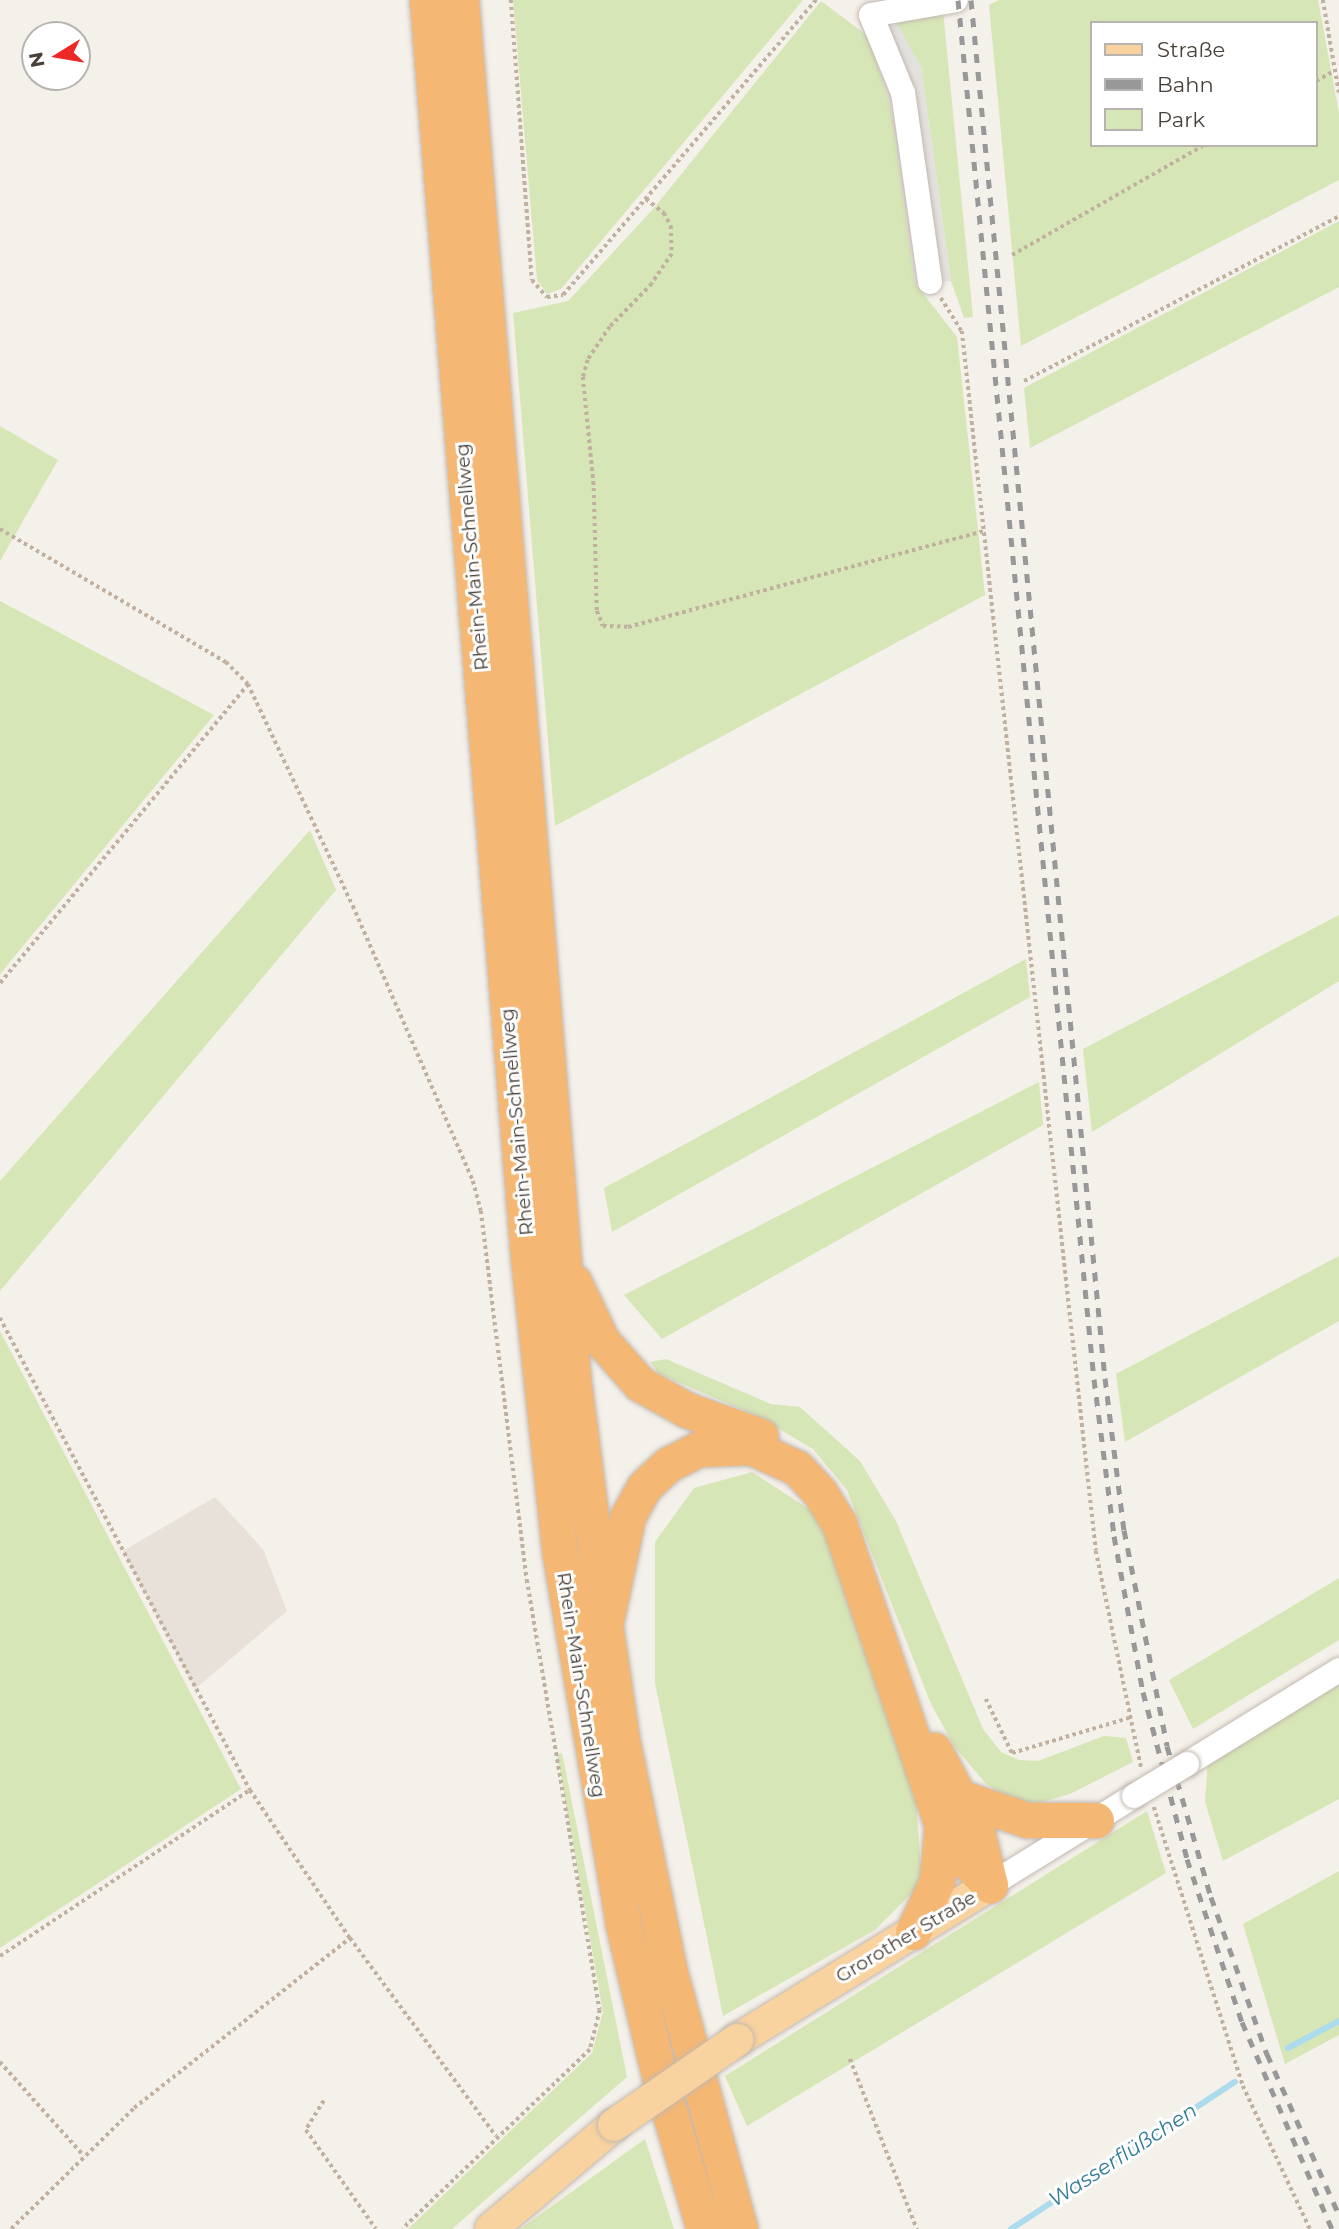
<!DOCTYPE html>
<meta charset="utf-8">
<style>
body{margin:0}
#map{position:relative;width:1339px;height:2229px;overflow:hidden;background:#f4f0ea;font-family:Montserrat,sans-serif}
div>[style]{position:absolute}
.residential>*{inset:0;background:#e8e1d9}
.green>*{inset:0;background:#d7e6b6}
.parking>*{inset:0;background:#e3e1de}
.stream>*{height:6px;margin:-3px;padding:0 3px;transform-origin:3px;border-radius:3px;background:#abdbed}
.path>*{height:3.5px;margin-top:-1.75px;transform-origin:0;background:repeating-linear-gradient(90deg,#c0b09f 0 3.5px,transparent 0 7px)}
.roads{filter:drop-shadow(0 0 2px #c2b9b0) drop-shadow(0 0 2px #c2b9b0)}
.minor>*{height:24px;margin:-12px;padding:0 12px;transform-origin:12px;border-radius:12px;background:#fff}
.major>*{height:32px;margin:-16px;padding:0 16px;transform-origin:16px;border-radius:16px;background:#f8d29f}
.highway>*{height:35px;margin:-17.5px;padding:0 17.5px;transform-origin:17.5px;border-radius:17.5px;background:#f5b774}
.rail>*{height:5px;margin-top:-2.5px;transform-origin:0;background:repeating-linear-gradient(90deg,#989898 0 9px,transparent 0 18px)}
.bridges{filter:drop-shadow(0 0 2px #c2b9b0) drop-shadow(0 0 2px #c2b9b0)}
.minor-bridge>*{height:24px;margin:-12px;padding:0 12px;transform-origin:12px;border-radius:12px;background:#fff}
.major-bridge>*{height:32px;margin:-16px;padding:0 16px;transform-origin:16px;border-radius:16px;background:#f8d29f}
span{translate:-50% -50%;white-space:nowrap;text-align:center;line-height:1.15;-webkit-text-stroke:6px #fff;paint-order:stroke}
.street-label{font-size:19px;color:#484039}
.water-label{font-size:21px;color:#317b96;font-style:italic}
.legend{position:absolute;left:1090px;top:21px;width:228px;height:126px;box-sizing:border-box;background:#fff;border:2px solid #b6b3b0;margin:0;padding:9px 12px;list-style:none;font-size:21px;color:#484039}
.legend li{display:flex;align-items:center;gap:14px;height:35px}
.legend b{width:35px;border:2px solid #b6b3b0}
.north{position:absolute;left:21px;top:21px;width:70px;height:70px;box-sizing:border-box;background:#fff;border:2px solid #b6b3b0;border-radius:50%;rotate:259deg;font-size:19px;font-weight:700;line-height:28px;text-align:center;color:#484039}
.north::after{content:'';display:block;margin:auto;width:24px;height:32px;background:#ed2928;clip-path:polygon(50% 0,100% 100%,50% 72%,0 100%)}
</style>
<div id="map">
<div class="residential">
<div style="clip-path:polygon(215px 1497px,263px 1549px,287px 1611px,195px 1689px,123px 1551px)"></div>
</div>
<div class="green">
<div style="clip-path:polygon(513px 0,803px 0,561px 289px,547px 294px,537px 280px)"></div>
<div style="clip-path:polygon(881px 0,942px 0,973px 317px,964px 318px,951px 281px,921px 66px)"></div>
<div style="clip-path:polygon(evenodd,999px 0,1318px 0,1339px 113px,1339px 180px,1021px 346px,989px 5px,999px 0,1092px 23px,1316px 23px,1316px 145px,1092px 145px,1092px 23px)"></div>
<div style="clip-path:polygon(821px 1px,869px 37px,891px 108px,915px 283px,957px 337px,985px 595px,555px 826px,513px 313px,568px 301px,654px 208px)"></div>
<div style="clip-path:polygon(1339px 221px,1339px 287px,1030px 448px,1024px 388px)"></div>
<div style="clip-path:polygon(0 426px,58px 460px,0 561px)"></div>
<div style="clip-path:polygon(0 601px,214px 715px,0 974px)"></div>
<div style="clip-path:polygon(310px 830px,336px 890px,0 1291px,0 1181px)"></div>
<div style="clip-path:polygon(1339px 915px,1339px 981px,1092px 1132px,1083px 1049px)"></div>
<div style="clip-path:polygon(1026px 959px,1030px 997px,612px 1232px,604px 1188px)"></div>
<div style="clip-path:polygon(1039px 1082px,1043px 1125px,662px 1339px,624px 1295px)"></div>
<div style="clip-path:polygon(1339px 1256px,1339px 1321px,1125px 1442px,1116px 1374px)"></div>
<div style="clip-path:polygon(0 1331px,241px 1789px,0 1948px)"></div>
<div style="clip-path:polygon(666px 1359px,771px 1404px,800px 1407px,860px 1461px,896px 1521px,983px 1729px,1001px 1752px,1019px 1760px,1038px 1761px,1104px 1736px,1126px 1738px,1133px 1762px,1070px 1794px,1035px 1804px,1009px 1798px,986px 1784px,954px 1746px,931px 1704px,847px 1490px,813px 1449px,755px 1415px,659px 1374px,650px 1362px)"></div>
<div style="clip-path:polygon(752px 1472px,821px 1517px,916px 1799px,922px 1883px,875px 1930px,723px 2016px,655px 1683px,655px 1542px,694px 1488px)"></div>
<div style="clip-path:polygon(1339px 1578px,1339px 1640px,1193px 1729px,1169px 1680px)"></div>
<div style="clip-path:polygon(1339px 1682px,1339px 1799px,1223px 1861px,1205px 1802px,1208px 1761px)"></div>
<div style="clip-path:polygon(562px 1753px,627px 2077px,452px 2229px,408px 2229px,592px 2053px,603px 2012px,557px 1754px)"></div>
<div style="clip-path:polygon(1147px 1811px,1166px 1873px,747px 2126px,725px 2076px)"></div>
<div style="clip-path:polygon(1339px 1871px,1339px 2035px,1285px 2064px,1243px 1924px)"></div>
<div style="clip-path:polygon(645px 2139px,674px 2229px,520px 2229px)"></div>
</div>
<div class="parking">
<div style="clip-path:polygon(897px 24px,921px 66px,951px 281px,915px 284px,891px 108px,869px 37px)"></div>
</div>
<div class="stream">
<div style="left:1288px;top:2048px;width:58px;rotate:-27.9deg"></div>
<div style="left:1011px;top:2229px;width:268px;rotate:-33.3deg"></div>
</div>
<div class="path">
<div style="left:511px;top:0;width:281px;rotate:85.7deg"></div>
<div style="left:532px;top:280px;width:23px;rotate:49deg"></div>
<div style="left:547px;top:297px;width:16px;rotate:-7deg"></div>
<div style="left:563px;top:295px;width:389px;rotate:-49.4deg"></div>
<div style="left:1323px;top:0;width:94px;rotate:80.2deg"></div>
<div style="left:1316px;top:81px;width:21px;rotate:-29deg"></div>
<div style="left:646px;top:199px;width:23px;rotate:38deg"></div>
<div style="left:664px;top:213px;width:15px;rotate:62deg"></div>
<div style="left:671px;top:226px;width:28px;rotate:88deg"></div>
<div style="left:672px;top:254px;width:36px;rotate:124deg"></div>
<div style="left:652px;top:284px;width:60px;rotate:134.3deg"></div>
<div style="left:610px;top:327px;width:40px;rotate:124deg"></div>
<div style="left:588px;top:360px;width:18px;rotate:106deg"></div>
<div style="left:583px;top:377px;width:112px;rotate:84.3deg"></div>
<div style="left:594px;top:488px;width:123px;rotate:88.6deg"></div>
<div style="left:597px;top:611px;width:16px;rotate:68deg"></div>
<div style="left:603px;top:626px;width:25px;rotate:2deg"></div>
<div style="left:628px;top:627px;width:369px;rotate:-15.1deg"></div>
<div style="left:1012px;top:255px;width:221px;rotate:-29.8deg"></div>
<div style="left:941px;top:298px;width:39px;rotate:58deg"></div>
<div style="left:962px;top:331px;width:1227px;rotate:83.73deg"></div>
<div style="left:1096px;top:1551px;width:221px;rotate:78.2deg"></div>
<div style="left:1024px;top:381px;width:356px;rotate:-27.6deg"></div>
<div style="left:0;top:529px;width:262px;rotate:30.5deg"></div>
<div style="left:226px;top:662px;width:31px;rotate:45deg"></div>
<div style="left:248px;top:684px;width:246px;rotate:64.7deg"></div>
<div style="left:353px;top:906px;width:300px;rotate:66.4deg"></div>
<div style="left:473px;top:1181px;width:31px;rotate:75deg"></div>
<div style="left:481px;top:1211px;width:372px;rotate:82.9deg"></div>
<div style="left:527px;top:1580px;width:436px;rotate:80.4deg"></div>
<div style="left:600px;top:2010px;width:41px;rotate:104deg"></div>
<div style="left:590px;top:2050px;width:259px;rotate:136.3deg"></div>
<div style="left:0;top:983px;width:388px;rotate:-50.3deg"></div>
<div style="left:0;top:1318px;width:534px;rotate:62.09deg"></div>
<div style="left:250px;top:1790px;width:179px;rotate:56deg"></div>
<div style="left:350px;top:1938px;width:246px;rotate:53.6deg"></div>
<div style="left:986px;top:1699px;width:60px;rotate:64.3deg"></div>
<div style="left:1012px;top:1753px;width:122px;rotate:-16.7deg"></div>
<div style="left:1154px;top:1807px;width:293px;rotate:72.3deg"></div>
<div style="left:1243px;top:2086px;width:158px;rotate:64.9deg"></div>
<div style="left:0;top:1956px;width:300px;rotate:-33.6deg"></div>
<div style="left:850px;top:2059px;width:183px;rotate:68.5deg"></div>
<div style="left:0;top:2062px;width:126px;rotate:48.2deg"></div>
<div style="left:324px;top:2101px;width:34px;rotate:122deg"></div>
<div style="left:306px;top:2130px;width:121px;rotate:54.7deg"></div>
<div style="left:11px;top:2229px;width:173px;rotate:-44.5deg"></div>
<div style="left:134px;top:2108px;width:275px;rotate:-38.2deg"></div>
</div>
<div class="roads">
<div class="minor">
<div style="left:930px;top:282px;width:191px;rotate:-98.1deg"></div>
<div style="left:903px;top:93px;width:84px;rotate:-112.3deg"></div>
<div style="left:871px;top:15px;width:86px;rotate:-10deg"></div>
<div style="left:1187px;top:1764px;width:179px;rotate:-31.7deg"></div>
<div style="left:990px;top:1885px;width:169px;rotate:-31.7deg"></div>
</div>
<div class="major">
<div style="left:737px;top:2040px;width:297px;rotate:-31.5deg"></div>
<div style="left:491px;top:2229px;width:161px;rotate:-40.2deg"></div>
</div>
<div class="highway">
<div style="left:427px;top:0;width:1260px;rotate:85.4deg"></div>
<div style="left:528px;top:1256px;width:300px;rotate:83.9deg"></div>
<div style="left:560px;top:1554px;width:375px;rotate:80.3deg"></div>
<div style="left:623px;top:1924px;width:163px;rotate:76.6deg"></div>
<div style="left:661px;top:2083px;width:152px;rotate:73.6deg"></div>
<div style="left:461px;top:0;width:1383px;rotate:85.35deg"></div>
<div style="left:573px;top:1378px;width:249px;rotate:82.6deg"></div>
<div style="left:574px;top:1282px;width:65px;rotate:64.6deg"></div>
<div style="left:602px;top:1341px;width:57px;rotate:48.5deg"></div>
<div style="left:640px;top:1384px;width:54px;rotate:29deg"></div>
<div style="left:687px;top:1410px;width:78px;rotate:19.4deg"></div>
<div style="left:934px;top:1750px;width:92px;rotate:62deg"></div>
<div style="left:977px;top:1831px;width:56px;rotate:76.5deg"></div>
<div style="left:962px;top:1798px;width:69px;rotate:18.7deg"></div>
<div style="left:1027px;top:1820px;width:69px"></div>
<div style="left:913px;top:1932px;width:56px;rotate:-64.8deg"></div>
<div style="left:937px;top:1881px;width:56px;rotate:-84.9deg"></div>
<div style="left:740px;top:2229px;width:270px;rotate:-105.3deg"></div>
<div style="left:669px;top:1969px;width:234px;rotate:-101.6deg"></div>
<div style="left:622px;top:1740px;width:116px;rotate:-98.4deg"></div>
<div style="left:605px;top:1625px;width:111px;rotate:-78.1deg"></div>
<div style="left:628px;top:1516px;width:33px;rotate:-61deg"></div>
<div style="left:644px;top:1487px;width:34px;rotate:-43deg"></div>
<div style="left:669px;top:1464px;width:34px;rotate:-27deg"></div>
<div style="left:699px;top:1449px;width:52px;rotate:-2.2deg"></div>
<div style="left:751px;top:1447px;width:51px;rotate:24.5deg"></div>
<div style="left:797px;top:1468px;width:34px;rotate:47deg"></div>
<div style="left:820px;top:1493px;width:36px;rotate:58deg"></div>
<div style="left:839px;top:1523px;width:319px;rotate:71.2deg"></div>
<div style="left:942px;top:1825px;width:28px;rotate:63deg"></div>
<div style="left:955px;top:1850px;width:49px;rotate:45deg"></div>
</div>
</div>
<div class="rail">
<div style="left:958px;top:0;width:1386px;rotate:84.37deg"></div>
<div style="left:1094px;top:1379px;width:158px;rotate:82.7deg"></div>
<div style="left:1114px;top:1536px;width:159px;rotate:79.5deg"></div>
<div style="left:1143px;top:1692px;width:173px;rotate:75.2deg"></div>
<div style="left:1187px;top:1859px;width:172px;rotate:71.4deg"></div>
<div style="left:1242px;top:2022px;width:226px;rotate:66.5deg"></div>
<div style="left:971px;top:0;width:1384px;rotate:84.45deg"></div>
<div style="left:1105px;top:1378px;width:153px;rotate:82.9deg"></div>
<div style="left:1124px;top:1530px;width:220px;rotate:78.7deg"></div>
<div style="left:1167px;top:1746px;width:157px;rotate:73.8deg"></div>
<div style="left:1211px;top:1897px;width:167px;rotate:70.4deg"></div>
<div style="left:1267px;top:2054px;width:176px;rotate:65.9deg"></div>
</div>
<div class="bridges">
<div class="minor-bridge">
<div style="left:1134px;top:1796px;width:62px;rotate:-31.1deg"></div>
</div>
<div class="major-bridge">
<div style="left:614px;top:2125px;width:150px;rotate:-34.6deg"></div>
</div>
</div>
<div class="street-label">
<span style="left:472px;top:557px;rotate:-95deg">Rhein-Main-Schnellweg</span>
<span style="left:517px;top:1122px;rotate:-95deg">Rhein-Main-Schnellweg</span>
<span style="left:581px;top:1685px;rotate:81deg">Rhein-Main-Schnellweg</span>
<span style="left:906px;top:1937px;rotate:-31deg">Grorother Straße</span>
</div>
<div class="water-label">
<span style="left:1123px;top:2155px;rotate:-33deg">Wasserflüßchen</span>
</div>
<ul class="legend">
<li><b style="height:9px;background:#f8d29f"></b>Straße</li>
<li><b style="height:9px;background:#989898"></b>Bahn</li>
<li><b style="height:19px;background:#d7e6b6"></b>Park</li>
</ul>
<div class="north">N</div>
</div>
